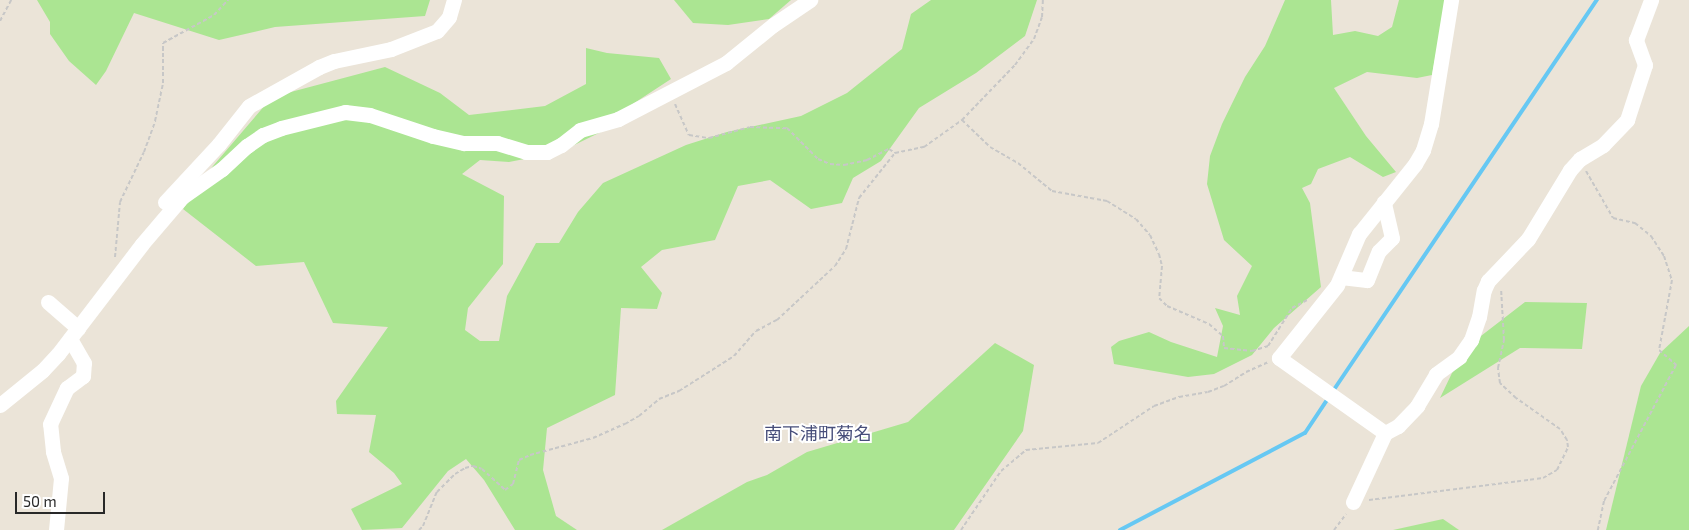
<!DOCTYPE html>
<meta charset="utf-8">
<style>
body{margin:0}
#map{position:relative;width:1689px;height:530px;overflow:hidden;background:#ebe4d8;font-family:"Exo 2","Noto Sans JP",sans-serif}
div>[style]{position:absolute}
.green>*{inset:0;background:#abe592}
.stream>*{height:4px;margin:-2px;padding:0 2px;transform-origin:2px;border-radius:2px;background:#66c8f3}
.path>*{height:2px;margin-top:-1px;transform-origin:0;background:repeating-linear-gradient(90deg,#c7c7c7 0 4px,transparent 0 6.5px)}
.minor>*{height:15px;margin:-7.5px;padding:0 7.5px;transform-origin:7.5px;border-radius:7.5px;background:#fff}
span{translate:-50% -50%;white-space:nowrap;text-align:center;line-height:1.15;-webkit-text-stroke:4px #fff;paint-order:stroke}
.quarter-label{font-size:18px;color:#474e7a}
.scale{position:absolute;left:15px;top:492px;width:90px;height:22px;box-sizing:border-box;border:2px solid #282828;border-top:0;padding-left:6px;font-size:15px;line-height:18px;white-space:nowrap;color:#282828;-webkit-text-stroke:4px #fff;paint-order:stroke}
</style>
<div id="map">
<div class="green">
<div style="clip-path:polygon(37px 0,430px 0,425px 16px,275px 27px,219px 40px,134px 13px,106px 71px,96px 85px,69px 61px,50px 34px,50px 22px)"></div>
<div style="clip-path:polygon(674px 0,791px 0,769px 19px,728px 25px,693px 23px)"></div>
<div style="clip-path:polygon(931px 0,1037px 0,1025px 36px,976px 73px,919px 108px,881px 161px,853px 178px,842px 203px,811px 209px,770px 180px,738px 186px,715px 240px,662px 250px,641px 267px,662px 293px,657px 309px,621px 308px,615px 395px,547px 428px,543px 470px,556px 516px,577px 530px,515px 530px,484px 480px,466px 459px,448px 471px,402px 528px,362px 530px,351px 509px,402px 484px,394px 473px,369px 452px,376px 415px,337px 414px,336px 401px,388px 327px,333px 323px,304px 262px,256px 266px,183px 209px,213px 166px,272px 97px,385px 67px,440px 93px,469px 115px,545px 106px,586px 84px,586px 48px,607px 53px,659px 58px,671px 79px,619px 113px,607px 129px,560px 152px,509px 162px,480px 160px,462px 174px,504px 196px,503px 264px,468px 308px,465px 330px,480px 341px,499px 341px,507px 296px,536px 243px,559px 243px,578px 212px,603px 183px,686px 145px,727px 132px,801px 116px,847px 93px,902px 49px,911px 14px)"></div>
<div style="clip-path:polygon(1285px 0,1331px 0,1333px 35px,1355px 31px,1378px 36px,1392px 27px,1399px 0,1446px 0,1432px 75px,1417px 78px,1367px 72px,1334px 88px,1366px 136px,1396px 172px,1383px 177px,1350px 157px,1318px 169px,1311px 184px,1302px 188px,1310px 203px,1321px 287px,1274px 328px,1252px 355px,1214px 374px,1188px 377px,1114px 364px,1111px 347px,1119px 341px,1149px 332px,1171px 342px,1217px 357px,1223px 326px,1215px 308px,1240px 315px,1237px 296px,1252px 266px,1224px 240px,1207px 184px,1210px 156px,1222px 124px,1245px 77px,1265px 46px)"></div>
<div style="clip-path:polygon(1525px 302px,1587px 303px,1582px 349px,1520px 348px,1440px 398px,1452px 373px,1477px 339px)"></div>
<div style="clip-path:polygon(1689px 326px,1689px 530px,1606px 530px,1641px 386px,1660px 353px)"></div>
<div style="clip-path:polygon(995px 343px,1034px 365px,1023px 431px,954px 530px,662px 530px,747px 482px,767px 475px,807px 452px,908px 422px)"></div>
<div style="clip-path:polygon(1443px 519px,1459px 530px,1393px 530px)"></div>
</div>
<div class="stream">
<div style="left:1333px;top:391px;width:472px;rotate:-56deg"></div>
<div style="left:1120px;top:530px;width:209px;rotate:-27.7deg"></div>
<div style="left:1305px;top:433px;width:43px;rotate:-56.3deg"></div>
</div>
<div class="path">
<div style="left:0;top:21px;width:24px;rotate:-62deg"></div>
<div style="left:675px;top:104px;width:34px;rotate:66deg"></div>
<div style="left:689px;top:135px;width:20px;rotate:9deg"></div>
<div style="left:709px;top:138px;width:42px;rotate:-15deg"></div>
<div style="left:750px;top:127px;width:37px;rotate:2deg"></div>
<div style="left:787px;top:128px;width:44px;rotate:45deg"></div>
<div style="left:818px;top:159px;width:13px;rotate:23deg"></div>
<div style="left:830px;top:164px;width:14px;rotate:4deg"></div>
<div style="left:844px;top:165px;width:24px;rotate:-12deg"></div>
<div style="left:867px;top:160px;width:25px;rotate:-27deg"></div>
<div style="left:889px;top:149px;width:7px;rotate:34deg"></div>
<div style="left:895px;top:153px;width:30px;rotate:-12deg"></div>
<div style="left:924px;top:147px;width:47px;rotate:-35.4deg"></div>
<div style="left:962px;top:120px;width:76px;rotate:-46.1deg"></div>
<div style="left:1015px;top:65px;width:32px;rotate:-54deg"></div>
<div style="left:1034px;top:39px;width:23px;rotate:-70deg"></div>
<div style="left:1042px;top:17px;width:17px;rotate:-87deg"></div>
<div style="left:962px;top:120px;width:39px;rotate:44deg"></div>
<div style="left:990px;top:147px;width:32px;rotate:30deg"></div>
<div style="left:1018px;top:163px;width:44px;rotate:39.5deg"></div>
<div style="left:1052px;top:191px;width:56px;rotate:10.3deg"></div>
<div style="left:1107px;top:201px;width:34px;rotate:32deg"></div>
<div style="left:1136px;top:219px;width:21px;rotate:49deg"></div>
<div style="left:1150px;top:235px;width:21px;rotate:65deg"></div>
<div style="left:1159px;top:254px;width:12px;rotate:76deg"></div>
<div style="left:1162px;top:266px;width:32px;rotate:95deg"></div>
<div style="left:1159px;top:298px;width:11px;rotate:45deg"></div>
<div style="left:1167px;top:306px;width:46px;rotate:23.2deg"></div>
<div style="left:1209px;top:324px;width:18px;rotate:41deg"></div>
<div style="left:1223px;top:336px;width:12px;rotate:85deg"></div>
<div style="left:1224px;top:348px;width:28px;rotate:6deg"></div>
<div style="left:1252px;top:351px;width:17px;rotate:-17deg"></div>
<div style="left:1268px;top:346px;width:45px;rotate:-57.7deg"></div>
<div style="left:1292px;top:308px;width:17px;rotate:-28deg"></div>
<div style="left:1586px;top:171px;width:54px;rotate:60.1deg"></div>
<div style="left:1613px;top:218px;width:23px;rotate:13deg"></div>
<div style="left:1635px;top:223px;width:21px;rotate:39deg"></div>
<div style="left:1651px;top:236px;width:24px;rotate:57deg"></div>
<div style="left:1664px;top:256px;width:25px;rotate:72deg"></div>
<div style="left:1672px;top:280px;width:71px;rotate:100.5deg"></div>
<div style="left:1659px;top:350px;width:23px;rotate:41deg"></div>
<div style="left:1676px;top:365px;width:154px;rotate:117.9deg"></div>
<div style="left:1604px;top:501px;width:30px;rotate:102deg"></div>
<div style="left:115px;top:257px;width:55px;rotate:-84.8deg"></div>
<div style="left:120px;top:202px;width:55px;rotate:-64.4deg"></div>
<div style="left:144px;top:152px;width:33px;rotate:-70deg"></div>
<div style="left:155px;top:121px;width:39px;rotate:-78deg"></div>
<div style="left:163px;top:83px;width:40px;rotate:-90deg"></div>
<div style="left:163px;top:43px;width:58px;rotate:-28.8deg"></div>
<div style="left:214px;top:15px;width:21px;rotate:-47deg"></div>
<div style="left:1369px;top:500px;width:175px;rotate:-7.2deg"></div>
<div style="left:1543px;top:478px;width:16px;rotate:-30deg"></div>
<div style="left:1557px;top:470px;width:25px;rotate:-64deg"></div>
<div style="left:1568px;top:447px;width:7px;rotate:-98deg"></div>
<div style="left:1567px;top:440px;width:13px;rotate:-122deg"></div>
<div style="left:1560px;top:429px;width:54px;rotate:-144.8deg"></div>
<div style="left:1516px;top:398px;width:22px;rotate:-137deg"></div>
<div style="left:1500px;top:383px;width:15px;rotate:-98deg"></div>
<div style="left:1498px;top:368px;width:29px;rotate:-78deg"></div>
<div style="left:1504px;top:340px;width:52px;rotate:-93.3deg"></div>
<div style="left:419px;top:530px;width:6px;rotate:-45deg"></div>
<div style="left:423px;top:526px;width:37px;rotate:-68deg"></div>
<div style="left:437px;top:492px;width:25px;rotate:-45deg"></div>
<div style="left:455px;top:474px;width:12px;rotate:-31deg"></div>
<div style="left:465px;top:468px;width:8px;rotate:-14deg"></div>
<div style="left:473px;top:466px;width:9px;rotate:18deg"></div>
<div style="left:482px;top:469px;width:31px;rotate:42deg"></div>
<div style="left:505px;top:490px;width:10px;rotate:-37deg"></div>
<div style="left:513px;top:484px;width:25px;rotate:-76deg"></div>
<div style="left:519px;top:460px;width:12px;rotate:-24deg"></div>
<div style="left:530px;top:455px;width:65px;rotate:-15.1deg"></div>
<div style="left:593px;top:438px;width:35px;rotate:-24deg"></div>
<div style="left:625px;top:424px;width:16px;rotate:-30deg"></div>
<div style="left:639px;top:416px;width:26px;rotate:-40deg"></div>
<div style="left:659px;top:399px;width:22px;rotate:-22deg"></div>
<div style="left:679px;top:391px;width:65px;rotate:-32.5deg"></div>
<div style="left:734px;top:356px;width:33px;rotate:-49deg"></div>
<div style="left:756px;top:331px;width:24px;rotate:-28deg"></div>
<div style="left:777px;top:320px;width:79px;rotate:-43deg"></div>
<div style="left:835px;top:266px;width:20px;rotate:-57deg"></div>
<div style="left:846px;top:249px;width:53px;rotate:-75.7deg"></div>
<div style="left:859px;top:198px;width:58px;rotate:-51.3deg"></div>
<div style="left:961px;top:530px;width:71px;rotate:-55.9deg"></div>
<div style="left:1001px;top:471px;width:33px;rotate:-40deg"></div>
<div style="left:1026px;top:450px;width:72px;rotate:-5.6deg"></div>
<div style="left:1098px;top:443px;width:67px;rotate:-33.5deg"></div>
<div style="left:1154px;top:406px;width:27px;rotate:-20deg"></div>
<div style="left:1179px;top:397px;width:29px;rotate:-10deg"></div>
<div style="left:1208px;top:392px;width:17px;rotate:-21deg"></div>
<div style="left:1224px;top:386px;width:26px;rotate:-32deg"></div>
<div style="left:1246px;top:372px;width:24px;rotate:-24deg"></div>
<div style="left:1334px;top:530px;width:20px;rotate:-53deg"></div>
</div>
<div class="minor">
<div style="left:165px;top:202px;width:79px;rotate:-47deg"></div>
<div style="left:219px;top:144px;width:48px;rotate:-51.7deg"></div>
<div style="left:249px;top:106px;width:80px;rotate:-29.1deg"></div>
<div style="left:319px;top:67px;width:16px;rotate:-22deg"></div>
<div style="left:334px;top:61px;width:58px;rotate:-11.9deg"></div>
<div style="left:391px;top:49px;width:49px;rotate:-21.4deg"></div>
<div style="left:437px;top:31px;width:18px;rotate:-49deg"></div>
<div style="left:449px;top:17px;width:18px;rotate:-74deg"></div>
<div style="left:1341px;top:277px;width:26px;rotate:7deg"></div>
<div style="left:1367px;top:280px;width:31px;rotate:-68deg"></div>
<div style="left:1379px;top:251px;width:18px;rotate:-45deg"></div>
<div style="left:1392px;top:238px;width:37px;rotate:-103deg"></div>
<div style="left:48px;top:302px;width:40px;rotate:41deg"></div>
<div style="left:0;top:405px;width:55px;rotate:-39.1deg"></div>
<div style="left:43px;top:370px;width:22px;rotate:-47deg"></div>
<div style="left:58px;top:354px;width:138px;rotate:-52.6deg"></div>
<div style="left:142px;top:244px;width:62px;rotate:-49.6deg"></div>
<div style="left:182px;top:197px;width:49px;rotate:-35deg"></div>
<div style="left:222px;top:169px;width:34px;rotate:-43deg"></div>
<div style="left:247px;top:146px;width:19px;rotate:-35deg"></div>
<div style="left:263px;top:135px;width:19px;rotate:-21deg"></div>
<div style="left:281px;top:128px;width:66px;rotate:-14deg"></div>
<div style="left:345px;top:112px;width:25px;rotate:7deg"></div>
<div style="left:370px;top:115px;width:66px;rotate:18.4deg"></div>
<div style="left:433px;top:136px;width:32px;rotate:13deg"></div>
<div style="left:464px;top:143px;width:33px"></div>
<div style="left:497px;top:143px;width:30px;rotate:17deg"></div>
<div style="left:526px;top:152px;width:21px"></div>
<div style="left:547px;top:152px;width:16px;rotate:-27deg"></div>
<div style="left:561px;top:145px;width:24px;rotate:-38deg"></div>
<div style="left:580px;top:130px;width:40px;rotate:-16deg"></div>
<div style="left:618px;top:119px;width:122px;rotate:-27.4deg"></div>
<div style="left:726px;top:63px;width:60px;rotate:-39deg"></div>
<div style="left:773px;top:25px;width:45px;rotate:-34deg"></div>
<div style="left:1385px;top:433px;width:130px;rotate:-144.7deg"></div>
<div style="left:1279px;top:358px;width:93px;rotate:-51.5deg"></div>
<div style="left:1337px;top:285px;width:56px;rotate:-66.7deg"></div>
<div style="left:1359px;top:234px;width:90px;rotate:-51.3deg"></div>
<div style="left:1415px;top:164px;width:16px;rotate:-60deg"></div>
<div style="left:1423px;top:150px;width:27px;rotate:-73deg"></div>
<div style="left:1431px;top:124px;width:126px;rotate:-80.8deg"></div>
<div style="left:1353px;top:502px;width:76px;rotate:-65.1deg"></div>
<div style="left:1385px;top:433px;width:15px;rotate:-28deg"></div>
<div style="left:1398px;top:426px;width:28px;rotate:-46deg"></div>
<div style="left:1417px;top:406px;width:37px;rotate:-59deg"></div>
<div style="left:1436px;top:374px;width:29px;rotate:-36deg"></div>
<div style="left:1459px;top:357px;width:21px;rotate:-55deg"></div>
<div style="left:1471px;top:340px;width:24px;rotate:-71deg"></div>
<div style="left:1479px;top:317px;width:27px;rotate:-80deg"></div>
<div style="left:1484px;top:290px;width:10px;rotate:-66deg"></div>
<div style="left:1488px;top:281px;width:58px;rotate:-46.4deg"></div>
<div style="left:1528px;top:239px;width:81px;rotate:-58.7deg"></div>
<div style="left:1570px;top:170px;width:15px;rotate:-48deg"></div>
<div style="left:1580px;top:159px;width:27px;rotate:-31deg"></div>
<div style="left:1603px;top:145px;width:35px;rotate:-46deg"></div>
<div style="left:1627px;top:120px;width:58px;rotate:-71.9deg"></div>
<div style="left:1645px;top:65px;width:27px;rotate:-110deg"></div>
<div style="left:1636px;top:40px;width:43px;rotate:-69.4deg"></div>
<div style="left:56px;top:530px;width:52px;rotate:-84.5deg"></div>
<div style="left:61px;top:478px;width:28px;rotate:-107deg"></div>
<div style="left:53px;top:451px;width:27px;rotate:-96deg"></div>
<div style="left:50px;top:424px;width:40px;rotate:-65deg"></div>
<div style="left:67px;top:388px;width:20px;rotate:-37deg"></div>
<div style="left:83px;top:376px;width:13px;rotate:-86deg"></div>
<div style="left:84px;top:363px;width:28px;rotate:-120deg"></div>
</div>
<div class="quarter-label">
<span style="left:818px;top:433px">南下浦町菊名</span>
</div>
<div class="scale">50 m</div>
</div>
